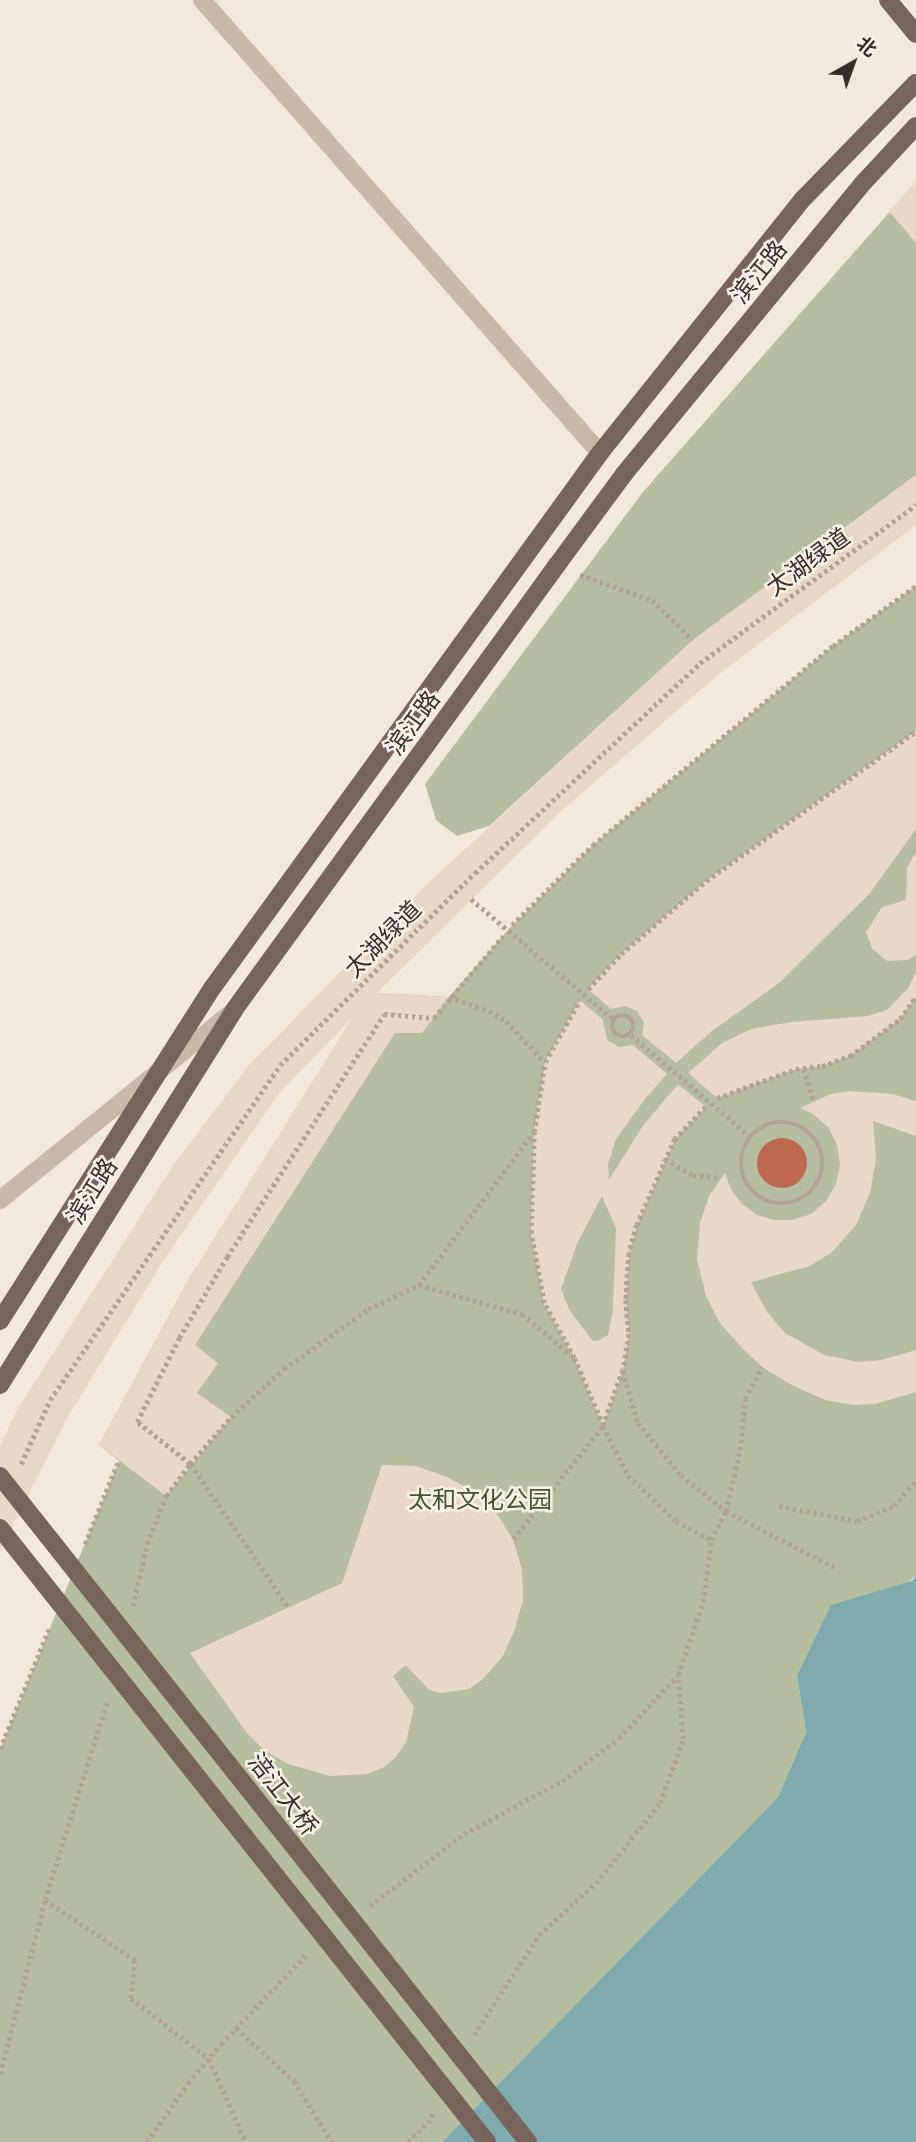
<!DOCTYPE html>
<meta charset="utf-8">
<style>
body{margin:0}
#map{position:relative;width:916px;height:2142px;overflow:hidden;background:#f1e8de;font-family:Jost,"Noto Sans SC",sans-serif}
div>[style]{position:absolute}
.green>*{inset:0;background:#b5bf9f}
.plaza>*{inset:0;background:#e8d8c6}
.water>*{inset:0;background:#7fabac}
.building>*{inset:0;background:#be684f}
.round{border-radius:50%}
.path>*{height:4.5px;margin-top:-2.25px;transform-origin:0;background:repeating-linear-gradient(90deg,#b4a295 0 3.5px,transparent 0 7px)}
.path>.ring{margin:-2.25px;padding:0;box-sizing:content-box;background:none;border:4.5px solid #b4a295;border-radius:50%}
.minor>*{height:18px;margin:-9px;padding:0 9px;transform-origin:9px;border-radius:9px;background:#c8b8ab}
.major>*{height:18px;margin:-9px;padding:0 9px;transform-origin:9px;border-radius:9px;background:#77645c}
.major-bridge>*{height:18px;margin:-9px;padding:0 9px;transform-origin:9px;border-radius:9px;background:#77645c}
span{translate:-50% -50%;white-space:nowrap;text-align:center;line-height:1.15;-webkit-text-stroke:5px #f9f2ea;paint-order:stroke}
.street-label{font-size:24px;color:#362d29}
.park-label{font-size:24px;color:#46532f}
.north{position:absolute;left:818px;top:28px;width:70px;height:70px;-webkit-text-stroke:5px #f9f2ea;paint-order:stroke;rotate:40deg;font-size:19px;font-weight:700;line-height:28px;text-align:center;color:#362d29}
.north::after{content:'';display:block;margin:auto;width:24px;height:32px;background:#362d29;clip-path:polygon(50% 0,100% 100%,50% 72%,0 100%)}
</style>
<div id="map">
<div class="green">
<div style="clip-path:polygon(916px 182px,916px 475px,693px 640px,489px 826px,457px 836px,436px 820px,425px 784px,643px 492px)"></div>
<div style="clip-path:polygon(916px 586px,916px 1576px,797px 1676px,806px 1732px,778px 1797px,442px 2142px,0 2142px,0 1749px,119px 1461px,99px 1445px,190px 1277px,376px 993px,449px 997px,507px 931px,593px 845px,833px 646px)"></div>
</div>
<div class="plaza">
<div style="clip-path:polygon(916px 182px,916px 243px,889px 211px)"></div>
<div style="clip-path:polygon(916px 475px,916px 525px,719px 674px,559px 813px,377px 993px,449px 997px,422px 1033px,395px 1033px,195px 1345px,218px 1363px,197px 1393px,231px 1417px,166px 1496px,99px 1445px,190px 1277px,352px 1018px,280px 1092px,165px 1258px,66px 1420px,0 1551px,0 1446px,17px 1410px,174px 1164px,250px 1064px,425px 886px,693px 640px)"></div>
<div style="clip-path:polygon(916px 731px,916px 829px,870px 893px,779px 983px,712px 1031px,676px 1063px,642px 1035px,644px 1023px,637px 1011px,625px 1006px,611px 1009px,588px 989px,621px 954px,706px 881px)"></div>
<div style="clip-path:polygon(916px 852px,916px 954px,908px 960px,887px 961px,872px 948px,866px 932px,882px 907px,906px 900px,907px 868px)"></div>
<div style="clip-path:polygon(916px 971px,916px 996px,900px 1019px,850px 1056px,822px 1066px,796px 1069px,717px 1098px,688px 1073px,722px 1043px,751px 1029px,791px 1022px,868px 1016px,887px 1010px,909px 987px)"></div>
<div style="clip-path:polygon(evenodd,580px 1000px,603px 1020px,607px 1040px,619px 1047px,633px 1045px,667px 1074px,645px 1099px,616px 1139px,608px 1164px,609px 1180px,642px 1127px,678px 1084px,706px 1107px,675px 1139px,637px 1225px,629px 1253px,626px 1300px,629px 1334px,623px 1370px,603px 1426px,574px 1358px,544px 1303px,531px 1233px,534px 1132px,545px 1062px,580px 1000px,602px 1196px,616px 1228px,613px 1309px,608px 1335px,600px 1340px,593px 1341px,570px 1311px,561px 1289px,577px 1244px,602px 1196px)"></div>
<div style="clip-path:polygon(849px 1091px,893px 1094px,916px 1101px,916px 1136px,873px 1121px,876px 1159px,870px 1193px,856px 1225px,832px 1252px,810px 1266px,751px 1282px,767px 1312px,785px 1333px,824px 1355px,859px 1362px,881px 1360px,916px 1350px,916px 1392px,875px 1404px,854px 1405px,825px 1400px,790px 1384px,762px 1367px,741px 1347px,720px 1323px,706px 1296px,697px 1259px,700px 1223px,709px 1196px,725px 1173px,731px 1190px,742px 1204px,757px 1215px,774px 1220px,791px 1220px,811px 1214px,826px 1201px,836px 1184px,840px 1165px,837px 1145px,828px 1127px,813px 1114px,800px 1108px,831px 1094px)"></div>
<div style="clip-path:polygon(382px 1465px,416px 1466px,447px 1477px,475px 1492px,496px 1513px,513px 1539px,522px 1570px,523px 1600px,515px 1629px,503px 1656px,483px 1679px,469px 1689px,441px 1693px,429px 1690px,406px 1665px,393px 1676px,414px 1707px,406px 1742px,397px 1756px,384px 1767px,368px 1774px,330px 1776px,288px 1764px,265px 1751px,247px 1733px,190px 1653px,342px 1583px)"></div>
</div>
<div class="water">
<div style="clip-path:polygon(916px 1576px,916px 2142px,442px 2142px,778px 1797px,806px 1732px,797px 1676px,831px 1605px,912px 1581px)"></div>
</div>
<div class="building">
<div class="round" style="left:757px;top:1138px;width:50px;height:50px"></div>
</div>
<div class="path">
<div style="left:580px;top:575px;width:76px;rotate:19.1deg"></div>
<div style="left:652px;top:600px;width:57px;rotate:44.3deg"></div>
<div style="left:471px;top:899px;width:187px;rotate:40.2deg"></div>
<div style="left:512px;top:925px;width:114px;rotate:-44.6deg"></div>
<div style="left:593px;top:845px;width:312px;rotate:-39.7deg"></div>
<div style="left:833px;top:646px;width:102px;rotate:-35.9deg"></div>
<div style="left:588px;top:989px;width:48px;rotate:-46.7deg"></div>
<div style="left:621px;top:954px;width:112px;rotate:-40.7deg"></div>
<div style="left:706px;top:881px;width:258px;rotate:-35.5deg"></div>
<div style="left:449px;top:997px;width:42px;rotate:19.3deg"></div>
<div style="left:489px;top:1011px;width:20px;rotate:30deg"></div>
<div style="left:506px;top:1021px;width:56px;rotate:47.2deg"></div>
<div class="ring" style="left:612px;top:1015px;width:17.5px;height:17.5px"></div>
<div style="left:631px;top:1035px;width:157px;rotate:40.4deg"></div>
<div style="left:804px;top:1069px;width:34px;rotate:73deg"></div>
<div style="left:717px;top:1098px;width:84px;rotate:-20.2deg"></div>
<div style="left:796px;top:1069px;width:26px;rotate:-7deg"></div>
<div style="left:822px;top:1066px;width:30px;rotate:-20deg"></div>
<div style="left:850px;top:1056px;width:62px;rotate:-36.5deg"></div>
<div style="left:900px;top:1019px;width:28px;rotate:-55deg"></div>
<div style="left:706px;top:1107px;width:45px;rotate:134.1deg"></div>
<div style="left:675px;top:1139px;width:94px;rotate:113.8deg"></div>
<div style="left:637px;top:1225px;width:29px;rotate:106deg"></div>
<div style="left:629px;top:1253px;width:47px;rotate:93.7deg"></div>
<div style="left:626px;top:1300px;width:34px;rotate:85deg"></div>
<div style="left:629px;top:1334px;width:36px;rotate:99deg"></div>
<div style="left:623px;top:1370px;width:59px;rotate:109.7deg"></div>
<div style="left:603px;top:1426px;width:55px;rotate:63deg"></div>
<div style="left:628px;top:1475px;width:66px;rotate:43.8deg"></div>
<div style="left:676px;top:1521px;width:40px;rotate:28deg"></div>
<div class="ring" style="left:741px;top:1122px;width:77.5px;height:77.5px"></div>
<div style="left:665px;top:1159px;width:32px;rotate:30deg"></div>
<div style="left:693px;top:1175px;width:28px;rotate:6deg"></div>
<div style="left:419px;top:1285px;width:107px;rotate:15.7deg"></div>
<div style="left:522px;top:1314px;width:64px;rotate:39.9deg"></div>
<div style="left:623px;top:1371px;width:54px;rotate:73.9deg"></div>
<div style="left:638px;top:1423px;width:67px;rotate:50.4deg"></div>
<div style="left:681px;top:1475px;width:58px;rotate:38.7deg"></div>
<div style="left:726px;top:1511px;width:122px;rotate:27.4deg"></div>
<div style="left:21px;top:1464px;width:70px;rotate:-65.6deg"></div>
<div style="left:50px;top:1400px;width:406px;rotate:-55.5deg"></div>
<div style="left:280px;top:1065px;width:274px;rotate:-44.6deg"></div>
<div style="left:475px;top:873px;width:308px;rotate:-43deg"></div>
<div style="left:700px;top:663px;width:268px;rotate:-36.2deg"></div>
<div style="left:779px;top:1506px;width:79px;rotate:10.9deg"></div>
<div style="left:857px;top:1521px;width:40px;rotate:-22deg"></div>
<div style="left:894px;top:1506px;width:33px;rotate:-49deg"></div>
<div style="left:513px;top:1539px;width:144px;rotate:-51.5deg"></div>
<div style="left:603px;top:1426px;width:74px;rotate:-113.1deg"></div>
<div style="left:574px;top:1358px;width:63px;rotate:-118.6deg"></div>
<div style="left:544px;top:1303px;width:71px;rotate:-100.5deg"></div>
<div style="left:531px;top:1233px;width:101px;rotate:-88.3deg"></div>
<div style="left:534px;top:1132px;width:71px;rotate:-81.1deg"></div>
<div style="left:545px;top:1062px;width:71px;rotate:-60.6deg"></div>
<div style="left:85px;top:1544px;width:91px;rotate:-68deg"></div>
<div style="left:133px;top:1606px;width:64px;rotate:-77.3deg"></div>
<div style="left:147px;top:1544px;width:52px;rotate:-68.4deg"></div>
<div style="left:166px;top:1496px;width:40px;rotate:-53deg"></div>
<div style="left:190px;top:1464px;width:62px;rotate:-48.9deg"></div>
<div style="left:231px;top:1417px;width:72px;rotate:-42.2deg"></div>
<div style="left:284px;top:1369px;width:103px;rotate:-35.5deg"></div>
<div style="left:368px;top:1309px;width:56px;rotate:-25.2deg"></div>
<div style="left:419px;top:1285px;width:191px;rotate:-53.1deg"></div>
<div style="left:287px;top:1606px;width:172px;rotate:-124.3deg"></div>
<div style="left:190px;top:1464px;width:68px;rotate:-141.6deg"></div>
<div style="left:137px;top:1422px;width:94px;rotate:-63.4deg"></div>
<div style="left:179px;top:1338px;width:94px;rotate:-59.3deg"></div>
<div style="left:227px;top:1257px;width:289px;rotate:-57.1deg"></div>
<div style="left:384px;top:1014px;width:50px;rotate:4.6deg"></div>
<div style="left:434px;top:1018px;width:107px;rotate:-49.9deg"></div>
<div style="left:0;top:1749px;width:130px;rotate:-67.8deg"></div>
<div style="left:45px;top:1900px;width:108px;rotate:33.7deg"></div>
<div style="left:135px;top:1960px;width:38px;rotate:96deg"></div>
<div style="left:131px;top:1998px;width:99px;rotate:38deg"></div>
<div style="left:209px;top:2059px;width:91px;rotate:66deg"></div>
<div style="left:370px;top:1906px;width:118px;rotate:-37.5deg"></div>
<div style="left:464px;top:1834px;width:111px;rotate:-28.4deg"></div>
<div style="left:562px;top:1781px;width:71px;rotate:-37deg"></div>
<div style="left:619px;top:1738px;width:86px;rotate:-46.9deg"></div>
<div style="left:678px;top:1675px;width:77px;rotate:-71.1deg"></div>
<div style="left:703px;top:1602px;width:63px;rotate:-82.6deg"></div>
<div style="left:711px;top:1540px;width:33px;rotate:-63deg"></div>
<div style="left:726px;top:1511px;width:63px;rotate:-77.1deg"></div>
<div style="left:740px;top:1450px;width:51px;rotate:-84.4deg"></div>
<div style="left:745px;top:1399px;width:36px;rotate:-62deg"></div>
<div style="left:236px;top:2028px;width:79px;rotate:42.4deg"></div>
<div style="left:294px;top:2081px;width:72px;rotate:58.1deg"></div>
<div style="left:474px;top:2035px;width:119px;rotate:-57deg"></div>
<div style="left:539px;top:1935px;width:77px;rotate:-42.4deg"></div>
<div style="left:596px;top:1883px;width:102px;rotate:-51.3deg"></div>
<div style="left:660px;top:1803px;width:68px;rotate:-70.2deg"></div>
<div style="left:683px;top:1739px;width:64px;rotate:-94.5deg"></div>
<div style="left:0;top:2074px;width:180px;rotate:-75.5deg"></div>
<div style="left:45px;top:1900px;width:207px;rotate:-72.6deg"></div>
<div style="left:147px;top:2142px;width:72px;rotate:-55.2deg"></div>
<div style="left:188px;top:2083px;width:51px;rotate:-49.8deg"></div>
<div style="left:221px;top:2044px;width:124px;rotate:-46.3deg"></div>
<div style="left:408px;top:2142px;width:28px;rotate:-44deg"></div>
<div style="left:428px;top:2123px;width:13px;rotate:-63deg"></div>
</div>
<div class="minor">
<div style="left:202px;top:0;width:603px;rotate:48.7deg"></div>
<div style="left:0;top:1200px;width:297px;rotate:-39deg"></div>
</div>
<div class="major">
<div style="left:888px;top:0;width:44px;rotate:50.5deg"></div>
<div style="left:0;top:1321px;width:396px;rotate:-57.5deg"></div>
<div style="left:213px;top:987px;width:659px;rotate:-54.07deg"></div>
<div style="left:600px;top:453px;width:325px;rotate:-51.4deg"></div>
<div style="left:803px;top:199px;width:162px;rotate:-45.8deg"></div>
<div style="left:0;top:1385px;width:442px;rotate:-58deg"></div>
<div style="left:234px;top:1010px;width:550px;rotate:-54.03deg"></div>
<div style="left:557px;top:565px;width:113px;rotate:-53.6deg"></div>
<div style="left:624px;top:474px;width:379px;rotate:-50.6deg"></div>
<div style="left:865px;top:181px;width:75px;rotate:-47.2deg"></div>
</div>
<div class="major-bridge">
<div style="left:0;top:1476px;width:850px;rotate:51.59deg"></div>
<div style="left:0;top:1528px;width:784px;rotate:51.58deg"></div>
</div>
<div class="street-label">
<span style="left:759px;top:272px;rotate:-51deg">滨江路</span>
<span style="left:808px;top:562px;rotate:-36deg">太湖绿道</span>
<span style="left:413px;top:723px;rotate:-54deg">滨江路</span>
<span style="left:383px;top:939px;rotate:-45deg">太湖绿道</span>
<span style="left:92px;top:1191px;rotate:-58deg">滨江路</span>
<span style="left:283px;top:1794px;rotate:52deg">涪江大桥</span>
</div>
<div class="park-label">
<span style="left:480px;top:1500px">太和文化公园</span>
</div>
<div class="north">北</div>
</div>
